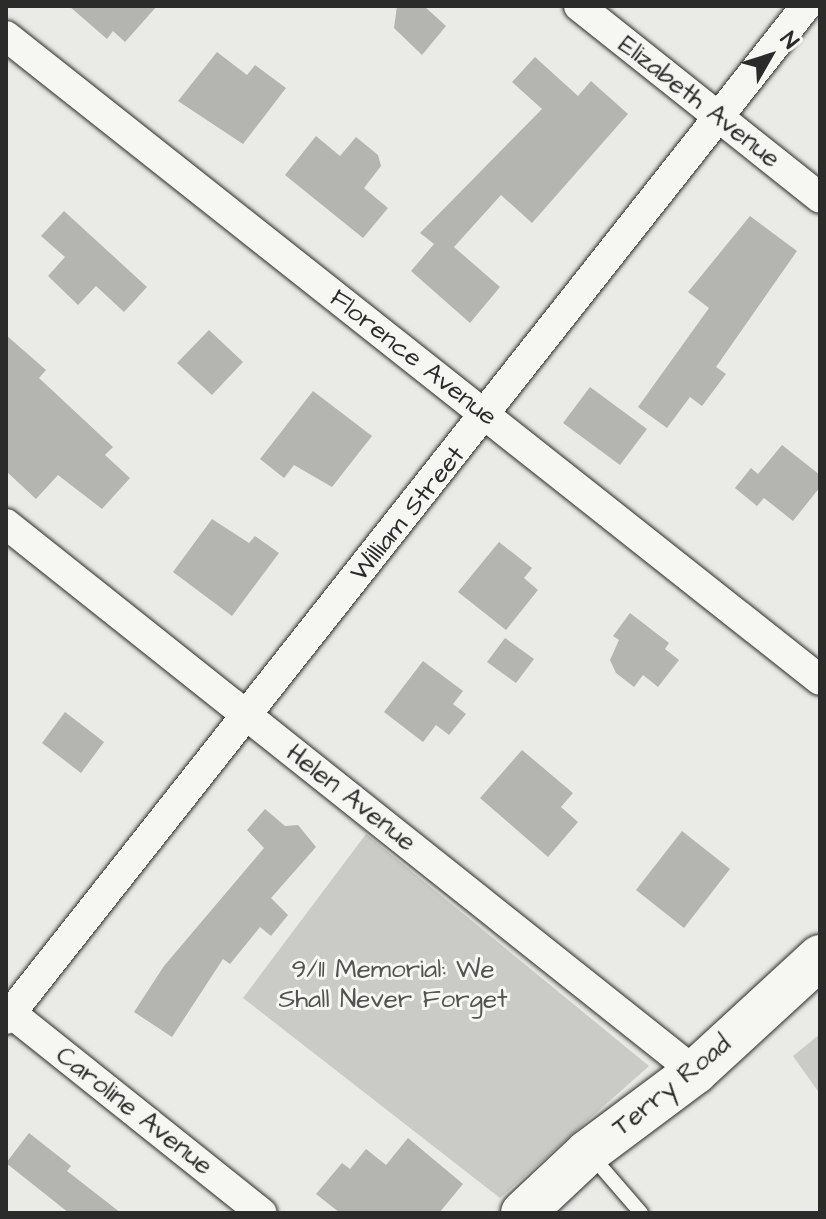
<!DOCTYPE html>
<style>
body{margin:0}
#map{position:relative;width:826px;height:1219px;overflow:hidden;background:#eaeae6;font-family:"Architects Daughter",sans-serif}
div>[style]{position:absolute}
.green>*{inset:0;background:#cacac7}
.building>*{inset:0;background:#b4b4b1}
.roads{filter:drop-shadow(0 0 2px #2b2b2b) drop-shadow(0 0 2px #2b2b2b)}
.lane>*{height:14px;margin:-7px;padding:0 7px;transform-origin:7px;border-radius:7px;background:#f6f6f2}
.street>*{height:30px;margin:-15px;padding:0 15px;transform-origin:15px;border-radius:15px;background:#f6f6f2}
.primary>*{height:44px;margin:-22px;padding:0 22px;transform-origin:22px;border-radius:22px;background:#f6f6f2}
span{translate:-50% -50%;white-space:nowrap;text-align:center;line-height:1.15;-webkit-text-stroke:6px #f6f6f2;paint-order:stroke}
.street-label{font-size:26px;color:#2b2b2b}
.park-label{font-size:26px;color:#535352}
.frame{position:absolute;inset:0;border:8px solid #2b2b2b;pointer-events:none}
.north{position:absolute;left:730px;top:16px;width:80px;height:80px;-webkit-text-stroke:6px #f6f6f2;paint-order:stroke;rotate:51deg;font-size:22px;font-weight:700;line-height:32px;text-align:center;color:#2b2b2b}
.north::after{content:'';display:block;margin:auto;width:28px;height:36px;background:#2b2b2b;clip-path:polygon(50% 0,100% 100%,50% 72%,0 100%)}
</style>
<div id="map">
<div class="green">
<div style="clip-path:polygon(366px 834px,649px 1066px,500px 1198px,243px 998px)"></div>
<div style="clip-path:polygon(820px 1034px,820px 1094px,793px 1056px)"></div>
</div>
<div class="building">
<div style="clip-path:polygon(69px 6px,157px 6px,125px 42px,113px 31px,107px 39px)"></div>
<div style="clip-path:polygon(397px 6px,424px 6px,446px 26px,422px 55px,394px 28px)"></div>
<div style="clip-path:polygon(217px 52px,247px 75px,255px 65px,286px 88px,243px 144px,178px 101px)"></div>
<div style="clip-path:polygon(535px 57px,578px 96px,591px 81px,628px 114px,532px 223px,501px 195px,454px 247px,500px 287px,470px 323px,411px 271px,434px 244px,420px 233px,542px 109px,512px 82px)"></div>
<div style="clip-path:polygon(316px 136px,340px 156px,356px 137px,378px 155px,381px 166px,364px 188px,388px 208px,363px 238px,285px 175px)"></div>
<div style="clip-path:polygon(64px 211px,147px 287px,124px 312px,96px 286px,78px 305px,48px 276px,65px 257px,41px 236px)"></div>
<div style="clip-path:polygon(750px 216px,797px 251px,716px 367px,726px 374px,702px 406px,690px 397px,667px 428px,638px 407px,709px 308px,688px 292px)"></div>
<div style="clip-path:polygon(209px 330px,243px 362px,212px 395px,177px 363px)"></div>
<div style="clip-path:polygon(6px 335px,46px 370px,39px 378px,113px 447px,105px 455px,130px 478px,102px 509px,58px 475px,36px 499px,6px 471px)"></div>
<div style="clip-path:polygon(590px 387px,647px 429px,620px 465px,563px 423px)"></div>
<div style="clip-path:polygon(313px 391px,372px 436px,332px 487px,294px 465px,284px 478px,260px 459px)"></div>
<div style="clip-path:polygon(782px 445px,820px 475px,820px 487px,793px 521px,764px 498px,757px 506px,735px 488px,751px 468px,758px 474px)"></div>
<div style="clip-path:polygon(212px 519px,249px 543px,255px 536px,279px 553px,232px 616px,173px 572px)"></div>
<div style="clip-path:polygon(499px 542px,532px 568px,524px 578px,538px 590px,506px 630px,458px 592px)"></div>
<div style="clip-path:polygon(630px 613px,669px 643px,665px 649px,679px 660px,658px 687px,643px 675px,634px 687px,616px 673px,610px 660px,619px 640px,613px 636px)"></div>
<div style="clip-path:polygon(505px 638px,534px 659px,516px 683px,487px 662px)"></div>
<div style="clip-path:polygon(423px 661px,463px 691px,453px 704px,466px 714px,449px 735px,436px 725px,423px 742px,384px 712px)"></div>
<div style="clip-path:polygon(65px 712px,104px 742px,81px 773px,42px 743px)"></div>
<div style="clip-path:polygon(522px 750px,573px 793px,561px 807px,578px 822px,548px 857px,480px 798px)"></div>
<div style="clip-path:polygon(265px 809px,285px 826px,298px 825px,316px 847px,271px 898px,288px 915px,271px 936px,260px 927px,230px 964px,223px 959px,172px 1037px,134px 1012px,164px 966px,264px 848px,247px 830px)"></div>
<div style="clip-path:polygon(682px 831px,730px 869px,684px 928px,636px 890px)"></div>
<div style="clip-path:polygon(29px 1133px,71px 1166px,67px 1171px,121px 1213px,69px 1213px,6px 1163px)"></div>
<div style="clip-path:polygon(408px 1138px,463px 1184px,439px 1213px,340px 1213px,316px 1194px,342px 1163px,350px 1169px,366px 1149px,386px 1165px)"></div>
</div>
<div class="roads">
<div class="lane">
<div style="left:591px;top:1155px;width:77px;rotate:49.2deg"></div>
</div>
<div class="street">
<div style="left:579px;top:6px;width:308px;rotate:38.5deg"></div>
<div style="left:6px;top:36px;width:1038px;rotate:38.35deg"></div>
<div style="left:6px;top:524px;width:880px;rotate:38.5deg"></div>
<div style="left:6px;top:1009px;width:327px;rotate:38.6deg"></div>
<div style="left:6px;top:1019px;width:1291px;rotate:-51.7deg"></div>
</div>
<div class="primary">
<div style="left:523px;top:1213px;width:89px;rotate:-43.2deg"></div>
<div style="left:588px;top:1152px;width:134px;rotate:-36.8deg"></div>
<div style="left:695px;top:1072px;width:170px;rotate:-42.6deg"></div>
</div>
</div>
<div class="street-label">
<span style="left:699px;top:102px;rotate:38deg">Elizabeth Avenue</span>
<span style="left:413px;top:358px;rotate:38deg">Florence Avenue</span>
<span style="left:408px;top:514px;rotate:-51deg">William Street</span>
<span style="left:351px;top:798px;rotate:38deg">Helen Avenue</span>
<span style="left:672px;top:1086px;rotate:-39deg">Terry Road</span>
<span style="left:134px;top:1111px;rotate:38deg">Caroline Avenue</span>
</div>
<div class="park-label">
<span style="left:393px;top:985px">9/11 Memorial: We<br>Shall Never Forget</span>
</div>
<div class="frame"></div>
<div class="north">N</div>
</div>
